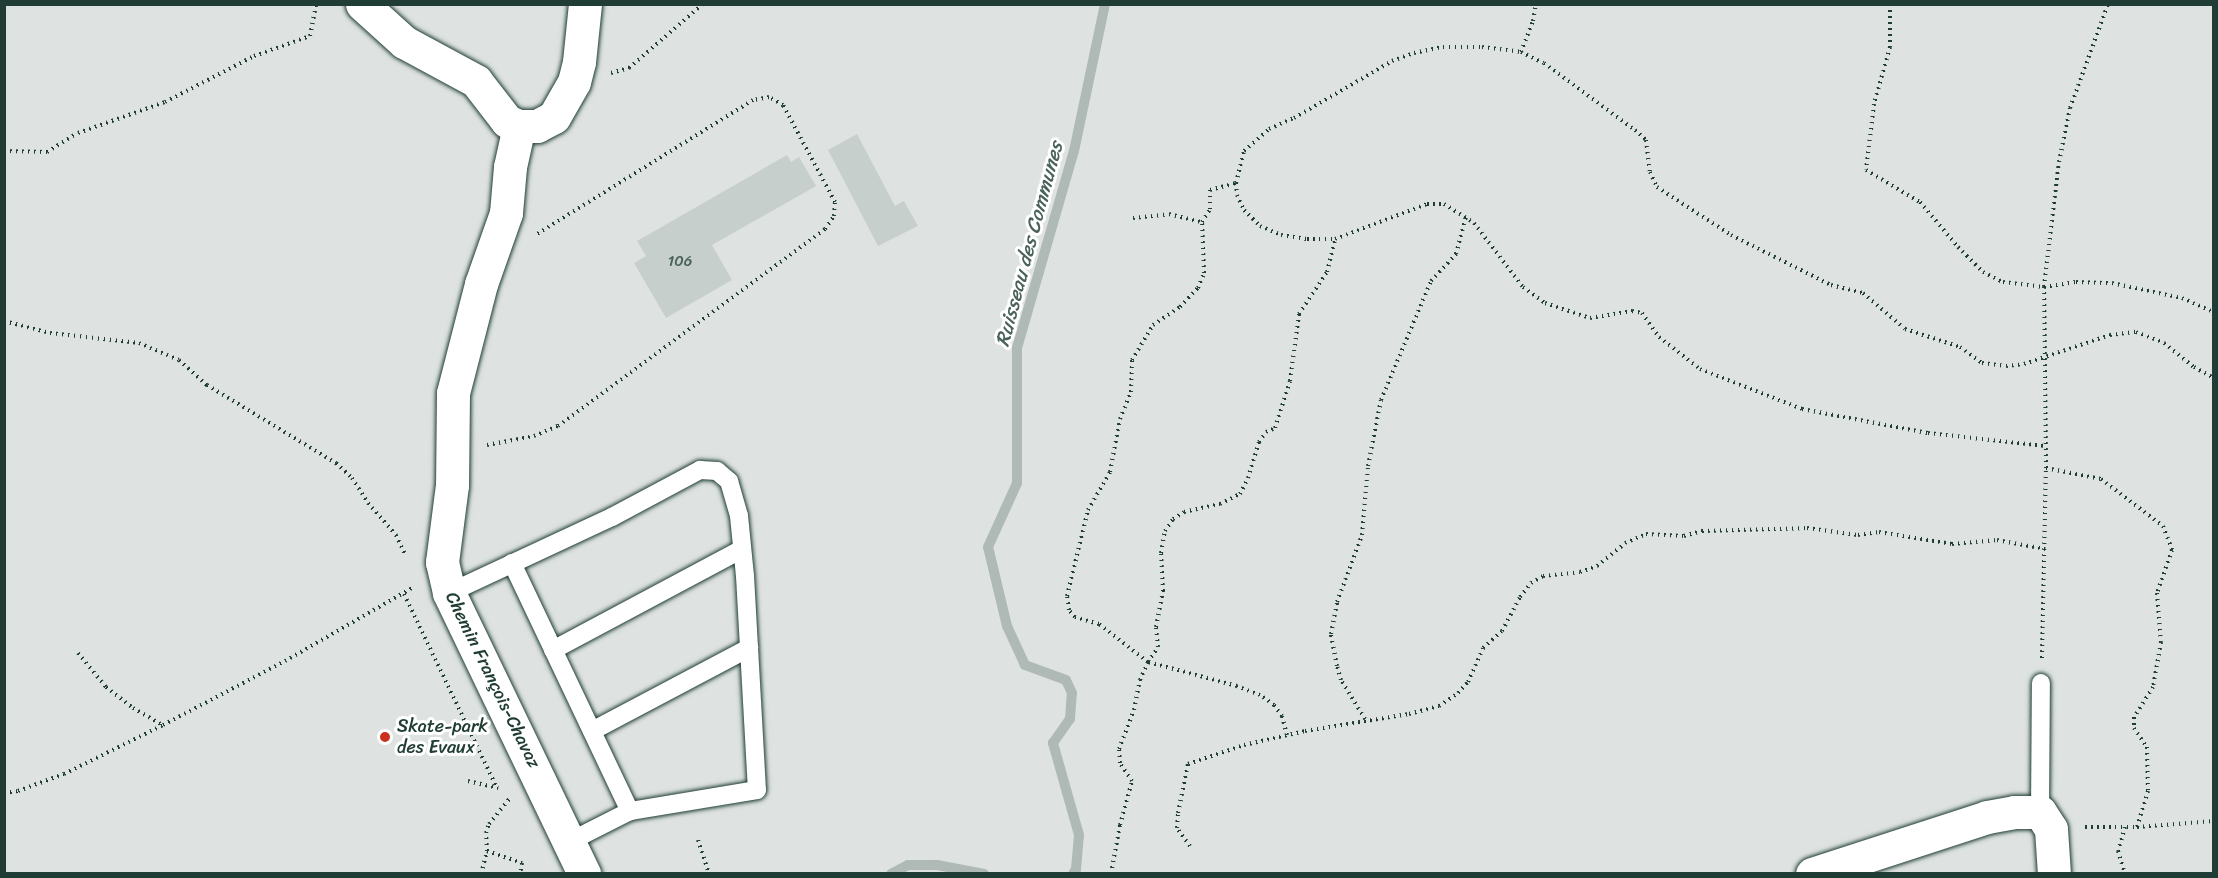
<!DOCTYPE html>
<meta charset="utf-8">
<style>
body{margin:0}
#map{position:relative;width:2218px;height:878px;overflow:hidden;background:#fff;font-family:Sriracha,sans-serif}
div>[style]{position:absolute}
.green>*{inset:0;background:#dee3e2}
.stream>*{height:10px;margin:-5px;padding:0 5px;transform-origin:5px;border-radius:5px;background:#afbab7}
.building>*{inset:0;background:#c7cfcc}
.path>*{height:4px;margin-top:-2px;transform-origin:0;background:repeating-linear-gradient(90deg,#1f3d34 0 1.5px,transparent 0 6px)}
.roads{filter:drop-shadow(0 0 2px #1f3d34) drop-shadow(0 0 2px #1f3d34)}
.service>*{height:18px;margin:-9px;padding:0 9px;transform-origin:9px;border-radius:9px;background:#fff}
.minor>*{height:33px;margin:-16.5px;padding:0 16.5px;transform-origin:16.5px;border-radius:16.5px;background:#fff}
.dots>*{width:16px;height:16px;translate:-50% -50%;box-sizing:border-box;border:3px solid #fff;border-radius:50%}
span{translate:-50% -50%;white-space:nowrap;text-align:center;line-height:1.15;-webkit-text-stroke:6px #fff;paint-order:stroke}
.number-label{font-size:15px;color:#49625a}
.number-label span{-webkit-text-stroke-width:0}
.street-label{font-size:18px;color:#1f3d34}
.poi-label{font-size:18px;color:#1f3d34}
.left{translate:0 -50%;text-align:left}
.water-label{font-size:20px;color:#4a625b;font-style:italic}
.frame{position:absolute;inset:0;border:6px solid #1f3d34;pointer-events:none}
</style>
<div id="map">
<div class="green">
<div style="clip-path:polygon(5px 5px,2213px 5px,2213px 873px,5px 874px)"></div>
</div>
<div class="stream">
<div style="left:891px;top:874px;width:19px;rotate:-28deg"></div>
<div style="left:908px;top:865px;width:29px"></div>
<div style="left:937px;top:865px;width:48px;rotate:10.8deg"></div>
<div style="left:1073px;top:874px;width:6px;rotate:-59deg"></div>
<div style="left:1076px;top:869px;width:34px;rotate:-85deg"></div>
<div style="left:1079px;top:835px;width:96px;rotate:-105.8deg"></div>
<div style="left:1053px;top:743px;width:29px;rotate:-55deg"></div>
<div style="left:1070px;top:719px;width:26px;rotate:-86deg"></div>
<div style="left:1072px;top:693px;width:14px;rotate:-115deg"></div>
<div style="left:1066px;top:680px;width:44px;rotate:-159.9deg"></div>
<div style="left:1025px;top:665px;width:43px;rotate:-114.8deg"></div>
<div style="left:1007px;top:626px;width:81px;rotate:-103.5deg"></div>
<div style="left:988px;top:547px;width:70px;rotate:-65.6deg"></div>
<div style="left:1017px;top:483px;width:135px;rotate:-90deg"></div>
<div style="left:1017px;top:348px;width:205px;rotate:-73.9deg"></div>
<div style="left:1074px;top:151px;width:150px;rotate:-78.1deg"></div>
</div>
<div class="building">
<div style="clip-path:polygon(857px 134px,895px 206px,904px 201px,918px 226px,878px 246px,828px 150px)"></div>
<div style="clip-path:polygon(787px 155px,791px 162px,799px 157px,816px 186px,712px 245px,732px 280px,666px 318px,634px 263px,646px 256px,637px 241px)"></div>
</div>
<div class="path">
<div style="left:1890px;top:4px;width:43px;rotate:90deg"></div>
<div style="left:1890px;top:47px;width:59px;rotate:105.7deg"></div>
<div style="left:1874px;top:104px;width:66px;rotate:96.9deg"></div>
<div style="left:1866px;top:170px;width:63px;rotate:30.7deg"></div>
<div style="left:1920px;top:202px;width:59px;rotate:49.8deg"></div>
<div style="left:1958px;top:247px;width:35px;rotate:45deg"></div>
<div style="left:1983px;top:272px;width:22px;rotate:27deg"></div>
<div style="left:2003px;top:282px;width:41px;rotate:7deg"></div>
<div style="left:2044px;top:287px;width:32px;rotate:-9deg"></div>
<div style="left:2076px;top:282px;width:36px;rotate:2deg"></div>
<div style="left:2112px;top:283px;width:72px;rotate:12.1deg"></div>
<div style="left:2182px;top:298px;width:35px;rotate:24deg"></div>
<div style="left:1521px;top:52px;width:25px;rotate:26deg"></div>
<div style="left:1544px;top:63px;width:113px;rotate:36.4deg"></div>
<div style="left:1635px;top:130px;width:15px;rotate:42deg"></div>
<div style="left:1646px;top:140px;width:32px;rotate:83deg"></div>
<div style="left:1650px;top:172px;width:17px;rotate:65deg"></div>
<div style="left:1657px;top:187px;width:88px;rotate:33deg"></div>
<div style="left:1731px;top:235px;width:112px;rotate:26.6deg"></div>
<div style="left:1831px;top:285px;width:33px;rotate:14deg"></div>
<div style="left:1863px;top:293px;width:55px;rotate:40.6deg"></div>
<div style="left:1905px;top:329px;width:58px;rotate:18.1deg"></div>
<div style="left:1960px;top:347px;width:27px;rotate:36deg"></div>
<div style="left:1982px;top:363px;width:24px;rotate:7deg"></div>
<div style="left:2006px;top:366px;width:18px;rotate:-6deg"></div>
<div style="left:2024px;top:364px;width:91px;rotate:-18.6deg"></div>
<div style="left:2110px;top:335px;width:26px;rotate:-7deg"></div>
<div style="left:2136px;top:332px;width:30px;rotate:21deg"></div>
<div style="left:2164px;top:343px;width:38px;rotate:39deg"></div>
<div style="left:2194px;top:367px;width:23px;rotate:29deg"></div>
<div style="left:611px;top:73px;width:19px;rotate:-16deg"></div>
<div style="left:629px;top:68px;width:98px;rotate:-40.9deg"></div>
<div style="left:4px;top:151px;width:43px;rotate:1.3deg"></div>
<div style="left:47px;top:152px;width:36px;rotate:-32deg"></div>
<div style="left:78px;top:133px;width:92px;rotate:-19.6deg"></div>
<div style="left:165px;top:102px;width:100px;rotate:-27.3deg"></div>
<div style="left:254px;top:56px;width:59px;rotate:-19.7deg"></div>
<div style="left:310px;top:36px;width:33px;rotate:-79deg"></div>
<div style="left:1236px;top:183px;width:12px;rotate:85deg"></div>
<div style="left:1237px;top:195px;width:17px;rotate:65deg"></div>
<div style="left:1244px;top:210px;width:23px;rotate:45deg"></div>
<div style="left:1260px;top:226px;width:23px;rotate:23deg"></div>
<div style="left:1281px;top:235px;width:26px;rotate:9deg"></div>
<div style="left:1307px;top:239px;width:28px"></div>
<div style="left:1335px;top:239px;width:98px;rotate:-20.8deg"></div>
<div style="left:1427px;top:204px;width:17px"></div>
<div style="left:1444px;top:204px;width:36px;rotate:32deg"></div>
<div style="left:1474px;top:223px;width:81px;rotate:52.6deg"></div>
<div style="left:1523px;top:287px;width:27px;rotate:36deg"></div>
<div style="left:1545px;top:303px;width:47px;rotate:18.4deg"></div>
<div style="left:1590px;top:318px;width:43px;rotate:-9.5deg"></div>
<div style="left:1632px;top:311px;width:10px;rotate:11deg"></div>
<div style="left:1642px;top:313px;width:29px;rotate:55deg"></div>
<div style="left:1659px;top:337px;width:52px;rotate:38deg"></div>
<div style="left:1700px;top:369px;width:110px;rotate:21.4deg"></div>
<div style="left:1802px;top:409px;width:128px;rotate:10.8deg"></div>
<div style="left:1928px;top:433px;width:118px;rotate:6.3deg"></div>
<div style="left:1133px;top:218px;width:36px;rotate:-6deg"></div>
<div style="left:1169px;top:214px;width:34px;rotate:14deg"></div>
<div style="left:4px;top:321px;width:48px;rotate:14.6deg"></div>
<div style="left:50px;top:333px;width:90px;rotate:6.4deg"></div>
<div style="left:139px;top:343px;width:43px;rotate:23deg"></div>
<div style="left:179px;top:360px;width:38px;rotate:42deg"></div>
<div style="left:207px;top:385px;width:151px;rotate:31.2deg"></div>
<div style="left:336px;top:463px;width:22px;rotate:43deg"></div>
<div style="left:352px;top:478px;width:30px;rotate:57deg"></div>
<div style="left:368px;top:503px;width:43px;rotate:48.8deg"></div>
<div style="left:396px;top:535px;width:23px;rotate:65deg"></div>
<div style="left:487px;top:445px;width:48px;rotate:-10.8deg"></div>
<div style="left:534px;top:436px;width:26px;rotate:-23deg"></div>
<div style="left:558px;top:426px;width:332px;rotate:-36.4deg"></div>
<div style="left:825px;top:229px;width:16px;rotate:-55deg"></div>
<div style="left:834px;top:216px;width:14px;rotate:-86deg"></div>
<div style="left:835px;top:202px;width:110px;rotate:-118.2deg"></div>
<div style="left:783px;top:105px;width:16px;rotate:-150deg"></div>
<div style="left:769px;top:97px;width:16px;rotate:169deg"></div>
<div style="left:753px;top:100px;width:254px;rotate:148.2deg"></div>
<div style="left:2046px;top:468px;width:56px;rotate:11.3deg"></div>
<div style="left:2101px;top:479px;width:78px;rotate:37.2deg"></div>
<div style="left:2163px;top:526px;width:26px;rotate:69deg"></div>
<div style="left:2172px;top:550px;width:46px;rotate:109.2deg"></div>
<div style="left:2157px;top:593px;width:49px;rotate:85.3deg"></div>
<div style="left:2161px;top:642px;width:46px;rotate:100.1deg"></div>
<div style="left:2153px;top:687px;width:36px;rotate:122deg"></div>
<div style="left:2134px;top:717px;width:11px;rotate:90deg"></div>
<div style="left:2134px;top:728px;width:23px;rotate:56deg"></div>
<div style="left:2147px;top:747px;width:44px;rotate:88.7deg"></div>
<div style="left:2148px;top:791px;width:38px;rotate:107deg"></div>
<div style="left:404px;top:594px;width:215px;rotate:64.4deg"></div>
<div style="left:78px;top:653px;width:44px;rotate:50.5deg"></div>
<div style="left:106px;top:687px;width:34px;rotate:38deg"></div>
<div style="left:133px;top:708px;width:34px;rotate:30deg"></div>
<div style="left:2042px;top:658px;width:190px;rotate:-88.8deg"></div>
<div style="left:2046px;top:468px;width:181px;rotate:-90.6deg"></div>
<div style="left:2044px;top:287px;width:126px;rotate:-83.2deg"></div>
<div style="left:2059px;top:162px;width:55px;rotate:-78.5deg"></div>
<div style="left:2070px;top:108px;width:111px;rotate:-69.9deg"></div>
<div style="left:1365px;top:719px;width:46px;rotate:-121.6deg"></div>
<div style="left:1341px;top:680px;width:15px;rotate:-106deg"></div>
<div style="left:1337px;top:666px;width:33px;rotate:-101deg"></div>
<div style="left:1331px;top:634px;width:33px;rotate:-79deg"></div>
<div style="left:1337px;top:602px;width:72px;rotate:-69.5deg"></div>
<div style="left:1362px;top:535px;width:69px;rotate:-85deg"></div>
<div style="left:1368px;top:466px;width:67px;rotate:-78.9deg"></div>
<div style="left:1381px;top:400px;width:129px;rotate:-67.2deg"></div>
<div style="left:1431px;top:281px;width:37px;rotate:-47deg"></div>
<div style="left:1456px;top:254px;width:38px;rotate:-75deg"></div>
<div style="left:1287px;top:735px;width:20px;rotate:-105deg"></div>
<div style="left:1282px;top:716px;width:14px;rotate:-126deg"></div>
<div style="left:1274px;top:705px;width:17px;rotate:-144deg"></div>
<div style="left:1260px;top:695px;width:25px;rotate:-159deg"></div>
<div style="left:1237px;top:686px;width:92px;rotate:-164.9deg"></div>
<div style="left:1148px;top:662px;width:18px;rotate:-56deg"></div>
<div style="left:1158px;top:647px;width:20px;rotate:-96deg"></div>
<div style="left:1156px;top:627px;width:37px;rotate:-79deg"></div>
<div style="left:1163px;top:591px;width:38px;rotate:-93deg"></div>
<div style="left:1161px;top:553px;width:22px;rotate:-80deg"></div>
<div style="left:1165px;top:531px;width:14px;rotate:-56deg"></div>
<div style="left:1173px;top:519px;width:13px;rotate:-32deg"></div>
<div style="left:1184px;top:512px;width:37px;rotate:-13deg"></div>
<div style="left:1220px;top:504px;width:22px;rotate:-27deg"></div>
<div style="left:1240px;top:494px;width:18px;rotate:-63deg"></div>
<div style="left:1248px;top:478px;width:38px;rotate:-73deg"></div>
<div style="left:1259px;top:442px;width:12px;rotate:-55deg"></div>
<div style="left:1266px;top:432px;width:10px;rotate:-24deg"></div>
<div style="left:1275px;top:428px;width:49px;rotate:-72.3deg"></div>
<div style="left:1290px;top:381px;width:68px;rotate:-82.3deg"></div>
<div style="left:1299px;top:314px;width:50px;rotate:-56.3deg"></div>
<div style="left:1327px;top:272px;width:34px;rotate:-76deg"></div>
<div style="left:468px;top:781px;width:31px;rotate:13deg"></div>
<div style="left:4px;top:793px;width:14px;rotate:-8deg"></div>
<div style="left:18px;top:791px;width:49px;rotate:-20.3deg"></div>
<div style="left:64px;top:774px;width:110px;rotate:-26.3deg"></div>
<div style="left:163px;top:725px;width:138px;rotate:-27.7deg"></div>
<div style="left:285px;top:661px;width:146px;rotate:-29.9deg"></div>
<div style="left:2085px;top:827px;width:52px"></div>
<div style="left:2137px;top:827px;width:77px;rotate:-4.5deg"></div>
<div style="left:2125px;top:827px;width:25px;rotate:106deg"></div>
<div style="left:2118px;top:851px;width:24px;rotate:73deg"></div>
<div style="left:698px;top:840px;width:36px;rotate:72deg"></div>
<div style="left:1190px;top:846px;width:22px;rotate:-126deg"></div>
<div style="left:1177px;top:828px;width:15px;rotate:-86deg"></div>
<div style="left:1178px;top:813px;width:50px;rotate:-78.5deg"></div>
<div style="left:1188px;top:764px;width:59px;rotate:-18.7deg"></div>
<div style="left:1244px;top:745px;width:63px;rotate:-12.9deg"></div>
<div style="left:1305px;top:731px;width:105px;rotate:-9.3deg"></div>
<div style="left:1409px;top:714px;width:31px;rotate:-15deg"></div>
<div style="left:1439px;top:706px;width:23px;rotate:-34deg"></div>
<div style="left:1458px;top:693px;width:15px;rotate:-48deg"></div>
<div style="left:1468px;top:682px;width:37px;rotate:-66deg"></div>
<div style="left:1483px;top:648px;width:25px;rotate:-42deg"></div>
<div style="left:1502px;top:631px;width:38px;rotate:-62deg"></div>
<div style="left:1520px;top:597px;width:18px;rotate:-52deg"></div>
<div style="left:1531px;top:583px;width:14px;rotate:-30deg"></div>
<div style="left:1543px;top:576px;width:37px;rotate:-6deg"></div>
<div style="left:1580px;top:572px;width:18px;rotate:-19deg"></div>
<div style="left:1597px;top:566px;width:36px;rotate:-39deg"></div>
<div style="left:1625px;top:543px;width:23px;rotate:-23deg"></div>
<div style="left:1646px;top:534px;width:38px;rotate:3deg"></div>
<div style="left:1684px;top:536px;width:19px;rotate:-16deg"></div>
<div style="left:1702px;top:531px;width:105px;rotate:-1.6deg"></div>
<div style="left:1807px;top:528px;width:51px;rotate:7.8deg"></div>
<div style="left:1858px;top:535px;width:21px;rotate:-8deg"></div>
<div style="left:1879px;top:532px;width:74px;rotate:9.3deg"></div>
<div style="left:1952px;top:544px;width:45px;rotate:-5.1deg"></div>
<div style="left:1997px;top:540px;width:49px;rotate:10.6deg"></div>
<div style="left:487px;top:851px;width:37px;rotate:19deg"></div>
<div style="left:522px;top:863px;width:11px;rotate:100deg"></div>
<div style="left:481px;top:874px;width:24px;rotate:-75deg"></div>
<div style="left:487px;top:851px;width:18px;rotate:-93deg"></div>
<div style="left:486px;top:833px;width:9px;rotate:-72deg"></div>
<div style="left:489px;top:824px;width:32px;rotate:-51deg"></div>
<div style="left:1111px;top:874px;width:50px;rotate:-79.6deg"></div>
<div style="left:1120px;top:825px;width:46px;rotate:-74.7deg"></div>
<div style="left:1132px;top:781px;width:22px;rotate:-124deg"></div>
<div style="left:1120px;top:763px;width:14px;rotate:-94deg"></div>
<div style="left:1119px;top:749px;width:42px;rotate:-69deg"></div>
<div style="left:1134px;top:710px;width:31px;rotate:-79deg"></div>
<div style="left:1140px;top:680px;width:20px;rotate:-66deg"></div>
<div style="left:1148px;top:662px;width:62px;rotate:-142.2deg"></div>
<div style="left:1099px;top:624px;width:25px;rotate:-164deg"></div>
<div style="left:1075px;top:617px;width:9px;rotate:-131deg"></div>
<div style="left:1069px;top:610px;width:14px;rotate:-98deg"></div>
<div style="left:1067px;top:596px;width:89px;rotate:-76.3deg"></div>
<div style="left:1088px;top:510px;width:44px;rotate:-59.9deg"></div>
<div style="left:1110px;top:472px;width:54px;rotate:-79.3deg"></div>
<div style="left:1120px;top:419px;width:29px;rotate:-68deg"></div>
<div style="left:1131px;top:392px;width:32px;rotate:-88deg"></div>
<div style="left:1132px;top:360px;width:41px;rotate:-59deg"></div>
<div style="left:1153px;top:325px;width:32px;rotate:-34deg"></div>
<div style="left:1180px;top:307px;width:26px;rotate:-47deg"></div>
<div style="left:1198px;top:288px;width:16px;rotate:-68deg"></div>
<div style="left:1204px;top:273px;width:51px;rotate:-92.2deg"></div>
<div style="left:1202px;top:222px;width:15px;rotate:-58deg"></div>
<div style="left:1210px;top:209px;width:19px;rotate:-90deg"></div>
<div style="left:1210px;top:190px;width:27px;rotate:-15deg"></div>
<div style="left:1236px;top:183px;width:33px;rotate:-76deg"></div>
<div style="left:1244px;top:151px;width:33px;rotate:-41deg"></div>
<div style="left:1269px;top:129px;width:27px;rotate:-24deg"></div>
<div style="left:1294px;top:118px;width:113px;rotate:-30.2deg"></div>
<div style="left:1392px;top:61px;width:23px;rotate:-20deg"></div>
<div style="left:1414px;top:53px;width:30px;rotate:-12deg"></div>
<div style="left:1443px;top:47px;width:39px"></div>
<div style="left:1482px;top:47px;width:39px;rotate:7deg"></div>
<div style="left:1521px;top:52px;width:33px;rotate:-69deg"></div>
<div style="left:1533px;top:21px;width:17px;rotate:-80deg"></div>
</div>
<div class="roads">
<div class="service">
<div style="left:512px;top:563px;width:275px;rotate:64.6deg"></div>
<div style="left:449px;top:593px;width:180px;rotate:-25deg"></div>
<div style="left:612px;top:517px;width:100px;rotate:-28.1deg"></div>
<div style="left:700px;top:470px;width:17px;rotate:3deg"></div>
<div style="left:717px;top:471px;width:16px;rotate:40deg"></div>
<div style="left:729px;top:481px;width:36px;rotate:74deg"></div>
<div style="left:739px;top:516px;width:60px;rotate:84.3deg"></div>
<div style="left:745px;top:576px;width:214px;rotate:86.8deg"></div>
<div style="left:757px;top:790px;width:129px;rotate:170.6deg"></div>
<div style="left:630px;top:811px;width:68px;rotate:153.1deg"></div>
<div style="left:553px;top:650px;width:214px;rotate:-28.1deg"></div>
<div style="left:592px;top:731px;width:178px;rotate:-27.9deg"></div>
<div style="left:2040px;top:812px;width:129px;rotate:-89.6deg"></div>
</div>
<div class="minor">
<div style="left:362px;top:4px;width:57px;rotate:42.1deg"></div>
<div style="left:404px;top:42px;width:82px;rotate:28.4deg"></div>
<div style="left:476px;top:81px;width:51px;rotate:52.2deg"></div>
<div style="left:507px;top:121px;width:13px;rotate:23deg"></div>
<div style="left:519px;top:126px;width:18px"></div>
<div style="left:537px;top:126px;width:19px;rotate:-28deg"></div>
<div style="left:554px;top:117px;width:40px;rotate:-60.3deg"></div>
<div style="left:574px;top:82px;width:21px;rotate:-76deg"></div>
<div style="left:579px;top:62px;width:58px;rotate:-84.1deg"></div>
<div style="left:519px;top:126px;width:42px;rotate:102.4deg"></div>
<div style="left:510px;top:167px;width:46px;rotate:95deg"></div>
<div style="left:506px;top:213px;width:75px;rotate:109.4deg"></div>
<div style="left:481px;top:284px;width:113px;rotate:104.4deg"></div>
<div style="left:453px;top:393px;width:92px;rotate:90.6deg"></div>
<div style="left:452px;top:485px;width:78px;rotate:97.4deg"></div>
<div style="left:442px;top:562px;width:32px;rotate:77deg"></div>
<div style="left:449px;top:593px;width:312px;rotate:64.3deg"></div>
<div style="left:1812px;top:874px;width:184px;rotate:-18deg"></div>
<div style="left:1987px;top:817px;width:27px;rotate:-10deg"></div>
<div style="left:2014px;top:812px;width:26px"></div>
<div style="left:2040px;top:812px;width:20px;rotate:57deg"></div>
<div style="left:2051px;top:829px;width:45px;rotate:86.2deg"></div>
</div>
</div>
<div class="dots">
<div style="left:385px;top:737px;background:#c8321e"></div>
</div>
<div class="number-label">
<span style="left:680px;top:262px">106</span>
</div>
<div class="street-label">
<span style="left:493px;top:680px;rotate:64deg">Chemin François-Chavaz</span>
</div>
<div class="poi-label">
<span class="left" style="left:397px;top:737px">Skate-park<br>des Evaux</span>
</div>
<div class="water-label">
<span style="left:1029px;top:244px;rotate:-75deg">Ruisseau des Communes</span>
</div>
<div class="frame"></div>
</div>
